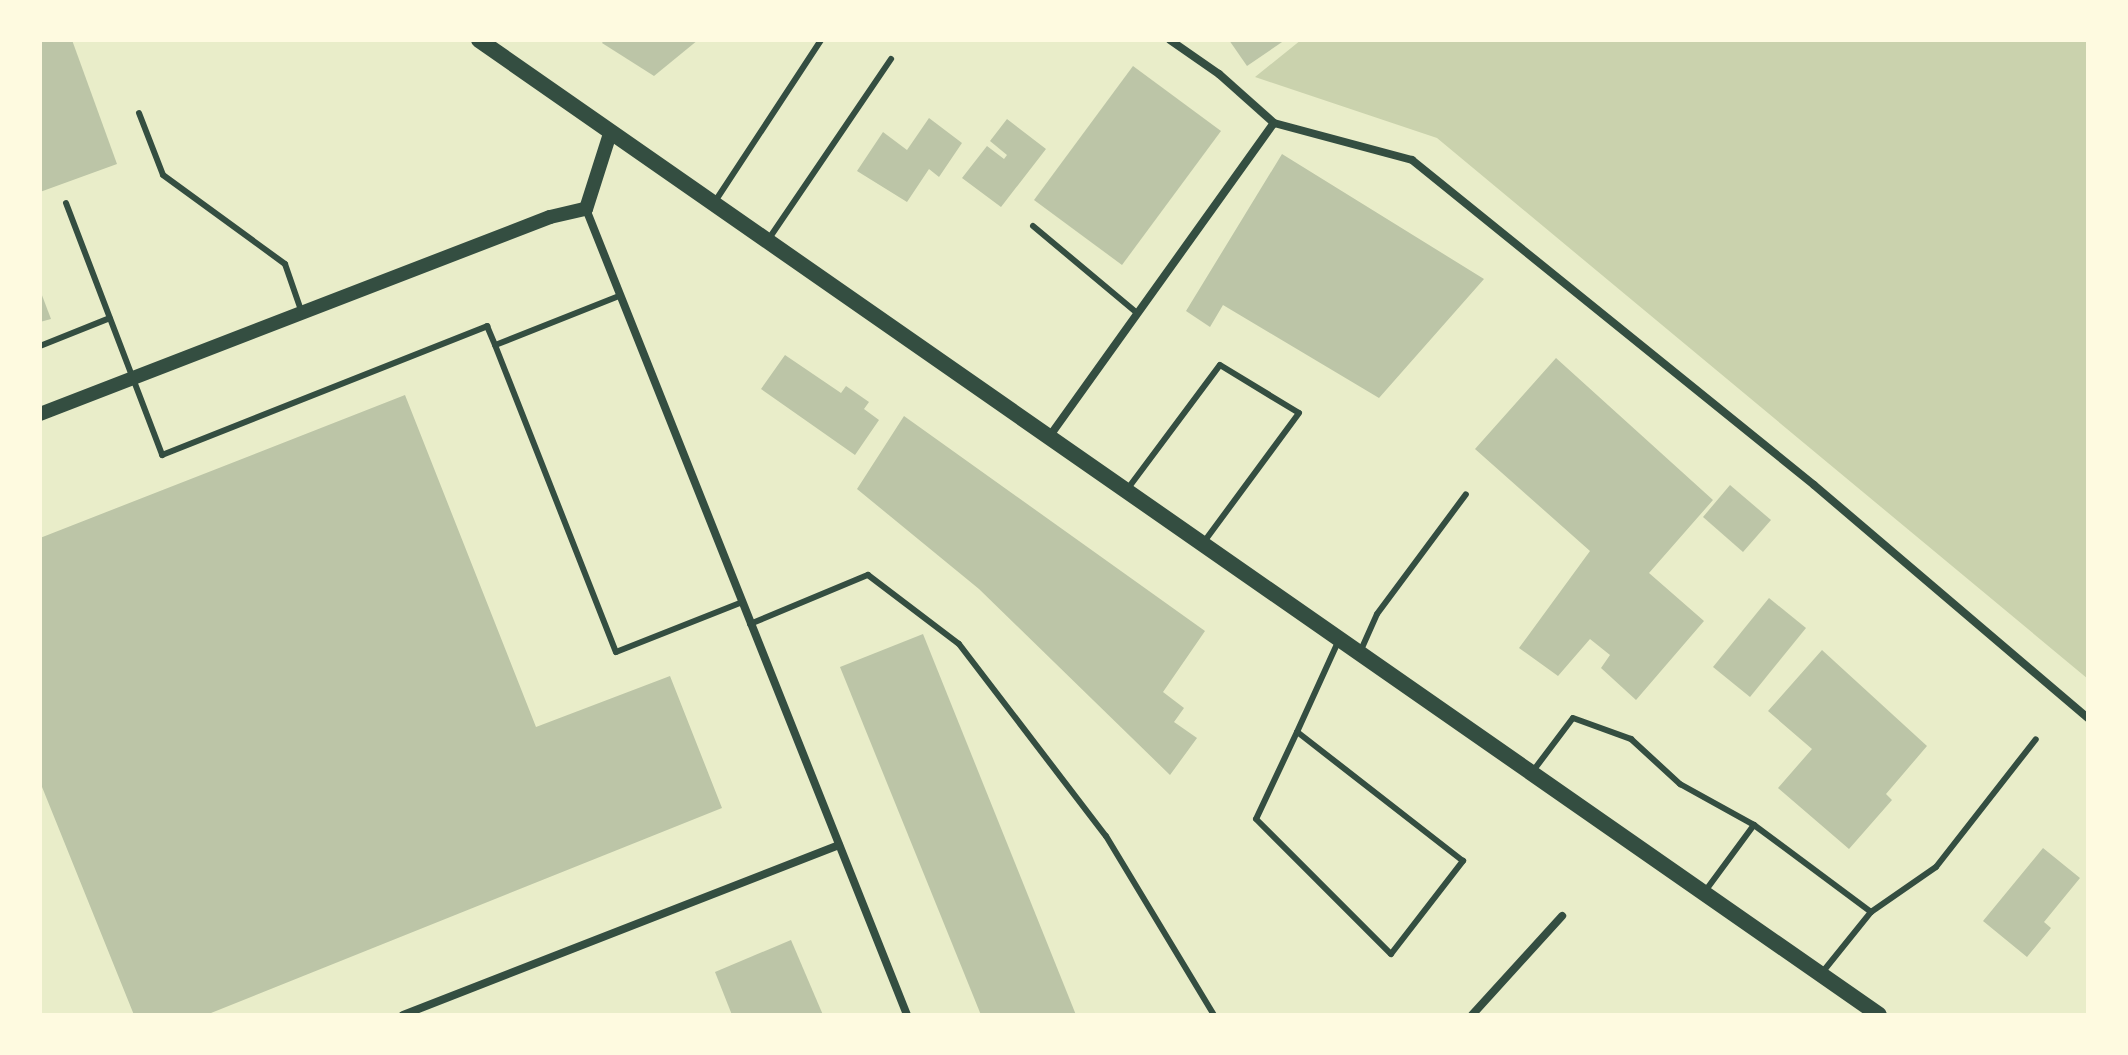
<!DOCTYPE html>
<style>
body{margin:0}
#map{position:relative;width:2128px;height:1055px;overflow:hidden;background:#e9edc9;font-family:Signika,sans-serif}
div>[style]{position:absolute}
.green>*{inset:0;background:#cad2ad}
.building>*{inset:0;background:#bcc5a7}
.service>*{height:6px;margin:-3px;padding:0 3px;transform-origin:3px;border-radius:3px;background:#344e41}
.minor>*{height:8px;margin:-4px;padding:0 4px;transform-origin:4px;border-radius:4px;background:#344e41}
.tertiary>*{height:14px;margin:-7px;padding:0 7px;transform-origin:7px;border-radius:7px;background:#344e41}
.secondary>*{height:16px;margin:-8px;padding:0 8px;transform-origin:8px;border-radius:8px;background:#344e41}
span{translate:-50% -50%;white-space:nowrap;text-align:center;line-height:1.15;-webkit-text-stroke:6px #fefae0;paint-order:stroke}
.frame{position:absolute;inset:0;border:42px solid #fefae0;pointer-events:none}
</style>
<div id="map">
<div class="green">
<div style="clip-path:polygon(1301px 40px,2088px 40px,2088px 679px,1437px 138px,1255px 77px)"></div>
</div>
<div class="building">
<div style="clip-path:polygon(40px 40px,72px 40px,117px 164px,40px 192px)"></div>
<div style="clip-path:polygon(604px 40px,698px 40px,654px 76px,602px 43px)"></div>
<div style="clip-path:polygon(1229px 40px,1285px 40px,1247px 66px)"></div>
<div style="clip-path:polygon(1133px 66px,1221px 131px,1122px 265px,1034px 200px)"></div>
<div style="clip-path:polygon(929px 118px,962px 143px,939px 177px,929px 169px,907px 202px,857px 171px,883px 132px,907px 150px)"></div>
<div style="clip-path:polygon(1007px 119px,1046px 149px,1001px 207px,962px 178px,987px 146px,1004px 159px,1007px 155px,990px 141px)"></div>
<div style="clip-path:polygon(1282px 154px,1484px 279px,1379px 398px,1223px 305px,1210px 327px,1186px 311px)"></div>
<div style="clip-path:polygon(40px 290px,51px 319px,40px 322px)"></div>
<div style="clip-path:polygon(785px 355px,841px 393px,846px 386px,869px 402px,864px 409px,879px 420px,855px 455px,761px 389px)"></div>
<div style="clip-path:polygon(1556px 358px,1713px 500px,1649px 573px,1704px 621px,1636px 700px,1601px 668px,1610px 655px,1590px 639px,1558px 676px,1519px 648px,1590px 551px,1475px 449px)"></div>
<div style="clip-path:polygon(405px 395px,536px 727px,670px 676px,722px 808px,206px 1015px,134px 1015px,40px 782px,40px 538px)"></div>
<div style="clip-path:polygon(904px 416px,1205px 631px,1163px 692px,1184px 708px,1174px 722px,1197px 738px,1170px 775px,979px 589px,857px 489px)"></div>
<div style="clip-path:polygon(1730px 485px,1771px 520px,1743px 552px,1703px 517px)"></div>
<div style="clip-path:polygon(1769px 598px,1806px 628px,1750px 697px,1713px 667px)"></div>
<div style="clip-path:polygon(923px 634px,1076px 1015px,981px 1015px,840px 667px)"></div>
<div style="clip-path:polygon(1822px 650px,1927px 746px,1886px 794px,1892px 800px,1849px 849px,1778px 788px,1812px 749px,1768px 711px)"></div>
<div style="clip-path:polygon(2043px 848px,2080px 878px,2044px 922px,2051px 928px,2027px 957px,1983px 921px)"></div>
<div style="clip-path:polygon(791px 940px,823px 1015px,732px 1015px,715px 972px)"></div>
</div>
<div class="service">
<div style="left:139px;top:113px;width:66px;rotate:68.8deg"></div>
<div style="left:163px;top:175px;width:151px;rotate:36.1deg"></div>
<div style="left:285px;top:264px;width:52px;rotate:70.9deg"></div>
<div style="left:66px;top:203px;width:270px;rotate:69.1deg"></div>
<div style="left:162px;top:455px;width:350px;rotate:-21.6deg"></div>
<div style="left:487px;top:326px;width:21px;rotate:67deg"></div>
<div style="left:714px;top:203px;width:195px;rotate:-56.7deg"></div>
<div style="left:1033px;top:226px;width:136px;rotate:39.9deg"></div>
<div style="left:768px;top:240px;width:219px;rotate:-55.8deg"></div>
<div style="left:619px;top:296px;width:133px;rotate:158.4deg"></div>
<div style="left:495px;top:345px;width:330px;rotate:68.5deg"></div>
<div style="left:616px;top:652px;width:136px;rotate:-21.6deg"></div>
<div style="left:40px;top:346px;width:75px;rotate:-21.8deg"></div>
<div style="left:1126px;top:491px;width:157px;rotate:-53.3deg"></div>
<div style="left:1220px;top:365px;width:92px;rotate:31.3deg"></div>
<div style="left:1299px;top:413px;width:160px;rotate:126.4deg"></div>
<div style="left:750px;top:624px;width:128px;rotate:-22.6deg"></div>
<div style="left:868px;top:575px;width:114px;rotate:37.2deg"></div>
<div style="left:959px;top:644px;width:242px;rotate:52.6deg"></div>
<div style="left:1106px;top:836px;width:209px;rotate:58.9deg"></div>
<div style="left:1361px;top:650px;width:39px;rotate:-66deg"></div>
<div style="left:1377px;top:614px;width:149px;rotate:-53.4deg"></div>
<div style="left:1297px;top:732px;width:96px;rotate:115.2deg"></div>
<div style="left:1256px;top:819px;width:191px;rotate:45deg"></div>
<div style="left:1391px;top:954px;width:118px;rotate:-52.3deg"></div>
<div style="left:1463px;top:861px;width:210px;rotate:-142.1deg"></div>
<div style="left:1297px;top:732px;width:101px;rotate:-65.5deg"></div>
<div style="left:1533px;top:771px;width:66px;rotate:-53deg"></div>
<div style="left:1573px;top:718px;width:62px;rotate:19.9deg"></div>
<div style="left:1631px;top:739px;width:67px;rotate:42.6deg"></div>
<div style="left:1680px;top:784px;width:85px;rotate:29deg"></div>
<div style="left:1754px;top:825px;width:146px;rotate:36.6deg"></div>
<div style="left:1706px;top:890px;width:81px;rotate:-53.6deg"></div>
<div style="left:1821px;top:974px;width:80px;rotate:-51.1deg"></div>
<div style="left:1871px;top:912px;width:79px;rotate:-34.7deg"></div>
<div style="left:1936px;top:867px;width:162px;rotate:-52deg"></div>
</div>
<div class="minor">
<div style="left:1170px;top:40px;width:60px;rotate:34.8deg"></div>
<div style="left:1219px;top:74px;width:74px;rotate:41.7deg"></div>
<div style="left:1274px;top:123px;width:143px;rotate:15deg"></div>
<div style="left:1412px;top:160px;width:517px;rotate:38.95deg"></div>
<div style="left:1814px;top:485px;width:360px;rotate:40.4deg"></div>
<div style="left:586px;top:209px;width:868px;rotate:68.28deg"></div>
<div style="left:1049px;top:437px;width:386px;rotate:-54.4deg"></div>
<div style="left:403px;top:1015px;width:468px;rotate:-21.3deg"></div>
<div style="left:1472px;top:1015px;width:134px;rotate:-47.7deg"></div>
</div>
<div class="tertiary">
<div style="left:40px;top:414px;width:547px;rotate:-21.12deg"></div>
<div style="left:550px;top:217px;width:37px;rotate:-13deg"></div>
<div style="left:586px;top:209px;width:79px;rotate:-72.3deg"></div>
</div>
<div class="secondary">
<div style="left:479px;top:40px;width:1706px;rotate:34.85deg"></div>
</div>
<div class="frame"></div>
</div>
